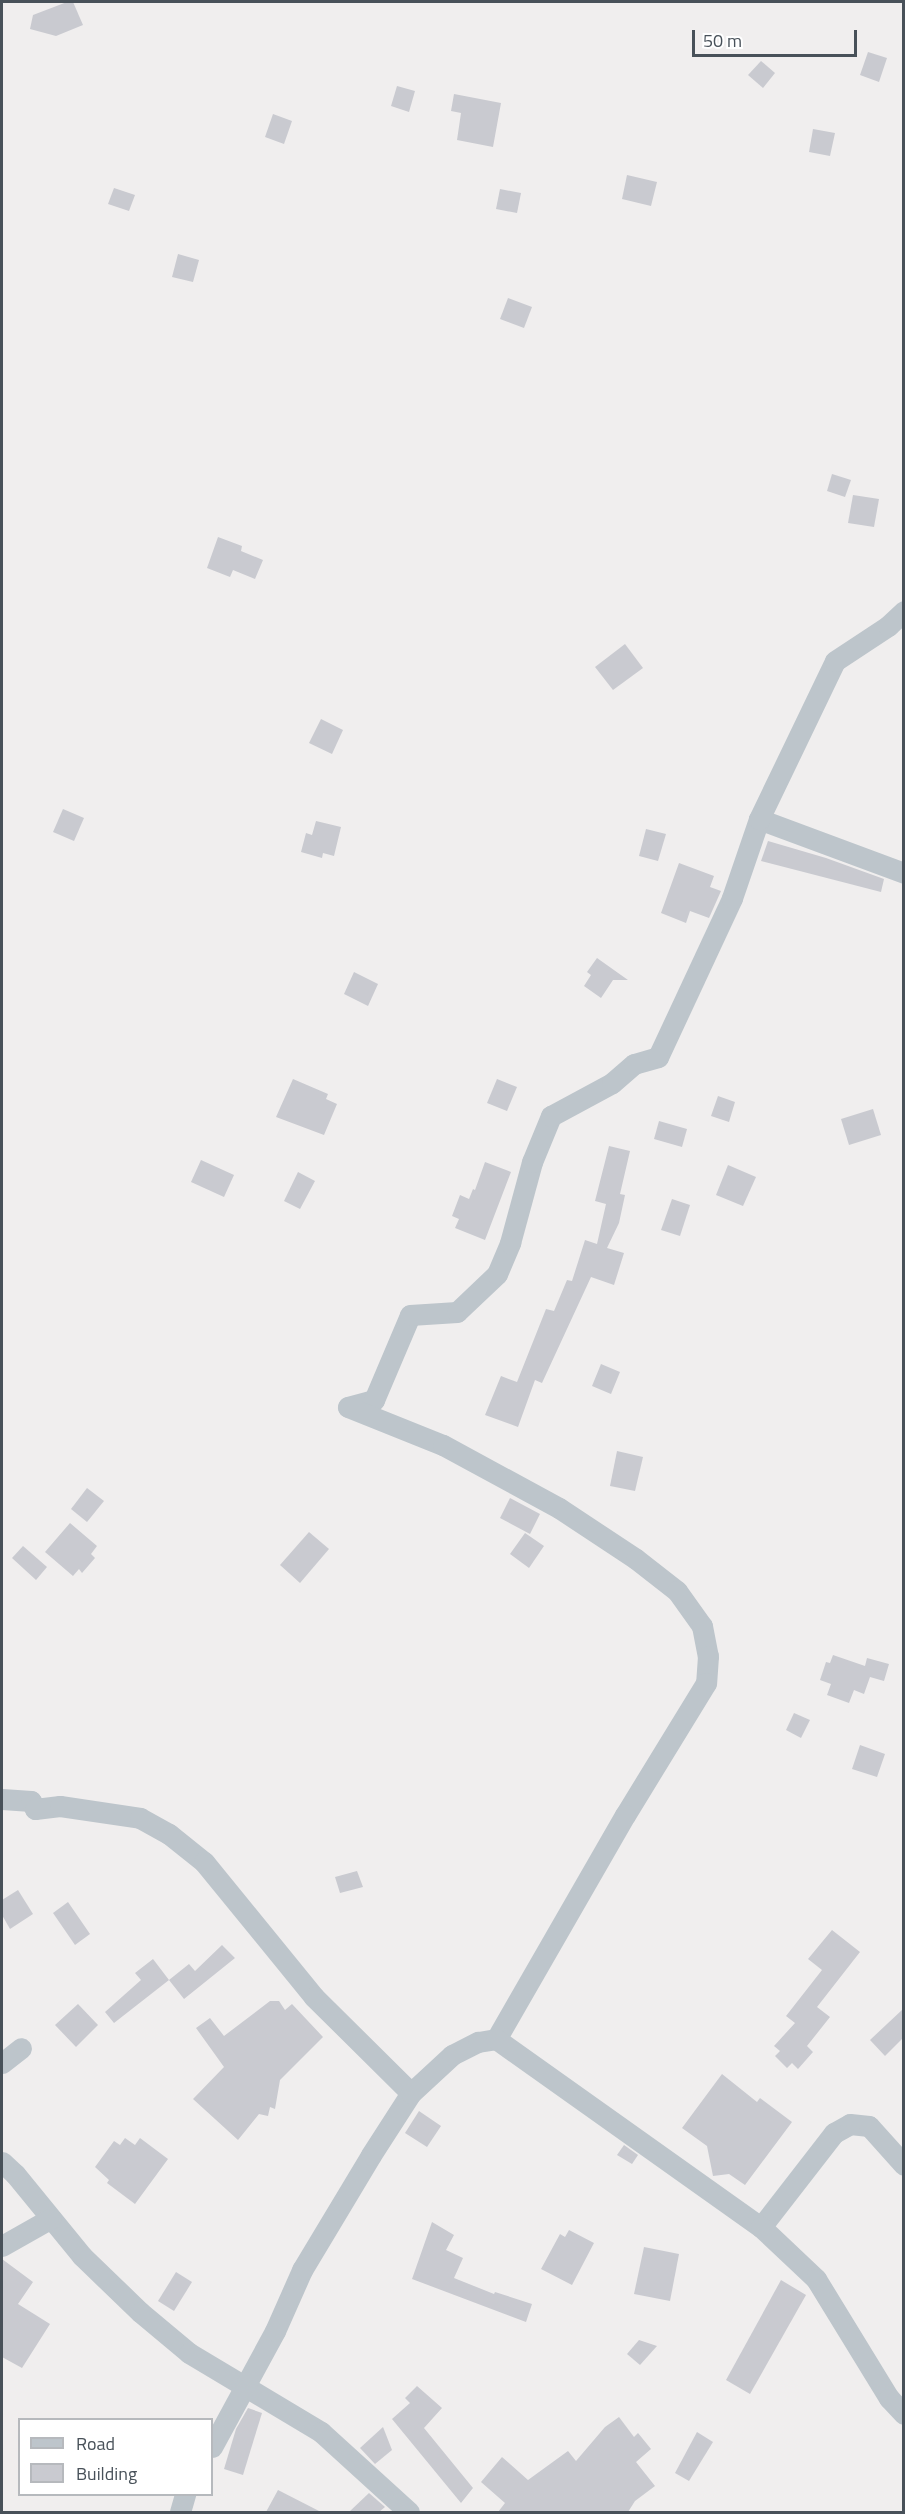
<!DOCTYPE html>
<style>
body{margin:0}
#map{position:relative;width:905px;height:2514px;overflow:hidden;background:#f0eeee;font-family:"Titillium Web",sans-serif}
div>[style]{position:absolute}
.building>*{inset:0;background:#c9cad0}
.street>*{height:21px;margin:-10.5px;padding:0 10.5px;transform-origin:10.5px;border-radius:10.5px;background:#bdc5cb}
span{translate:-50% -50%;white-space:nowrap;text-align:center;line-height:1.15;-webkit-text-stroke:6px #fff;paint-order:stroke}
.frame{position:absolute;inset:0;border:3px solid #485159;pointer-events:none}
.legend{position:absolute;left:18px;top:2418px;width:195px;height:78px;box-sizing:border-box;background:#fff;border:2px solid #b6b9bd;margin:0;padding:8px 10px;list-style:none;font-size:18px;color:#485159}
.legend li{display:flex;align-items:center;gap:12px;height:30px}
.legend b{width:30px;border:2px solid #b6b9bd}
.scale{position:absolute;left:692px;top:30px;width:165px;height:27px;box-sizing:border-box;border:3px solid #485159;border-top:0;padding-left:8px;font-size:18px;line-height:21px;white-space:nowrap;color:#485159;-webkit-text-stroke:4px #fff;paint-order:stroke}
</style>
<div id="map">
<div class="building">
<div style="clip-path:polygon(67px 2px,73px 2px,83px 25px,56px 36px,30px 29px,33px 15px)"></div>
<div style="clip-path:polygon(868px 52px,887px 58px,879px 82px,860px 75px)"></div>
<div style="clip-path:polygon(761px 61px,775px 73px,763px 88px,748px 75px)"></div>
<div style="clip-path:polygon(397px 86px,415px 91px,409px 112px,391px 106px)"></div>
<div style="clip-path:polygon(454px 94px,501px 103px,493px 147px,457px 140px,461px 113px,451px 111px)"></div>
<div style="clip-path:polygon(273px 114px,292px 121px,284px 144px,265px 137px)"></div>
<div style="clip-path:polygon(813px 129px,835px 133px,830px 156px,809px 152px)"></div>
<div style="clip-path:polygon(627px 175px,657px 182px,651px 206px,622px 199px)"></div>
<div style="clip-path:polygon(114px 188px,135px 195px,129px 211px,108px 204px)"></div>
<div style="clip-path:polygon(500px 189px,521px 193px,517px 213px,496px 209px)"></div>
<div style="clip-path:polygon(178px 254px,199px 260px,193px 282px,172px 277px)"></div>
<div style="clip-path:polygon(508px 298px,532px 307px,524px 328px,500px 319px)"></div>
<div style="clip-path:polygon(832px 474px,851px 480px,845px 497px,827px 491px)"></div>
<div style="clip-path:polygon(853px 495px,879px 499px,874px 527px,848px 523px)"></div>
<div style="clip-path:polygon(218px 537px,242px 546px,241px 551px,263px 560px,255px 579px,233px 570px,230px 577px,207px 568px)"></div>
<div style="clip-path:polygon(625px 644px,643px 668px,613px 690px,595px 667px)"></div>
<div style="clip-path:polygon(321px 719px,343px 730px,332px 754px,309px 743px)"></div>
<div style="clip-path:polygon(63px 809px,84px 818px,74px 841px,53px 832px)"></div>
<div style="clip-path:polygon(316px 821px,341px 827px,334px 856px,323px 853px,322px 858px,301px 852px,306px 833px,312px 835px)"></div>
<div style="clip-path:polygon(646px 829px,666px 834px,658px 861px,639px 856px)"></div>
<div style="clip-path:polygon(768px 841px,826px 858px,884px 879px,881px 892px,761px 861px)"></div>
<div style="clip-path:polygon(679px 863px,714px 876px,710px 887px,721px 891px,709px 918px,690px 911px,686px 923px,661px 913px)"></div>
<div style="clip-path:polygon(597px 958px,628px 980px,613px 980px,601px 998px,584px 986px,591px 975px,587px 972px)"></div>
<div style="clip-path:polygon(354px 972px,378px 984px,368px 1006px,344px 994px)"></div>
<div style="clip-path:polygon(293px 1079px,328px 1094px,326px 1099px,337px 1104px,324px 1135px,276px 1117px)"></div>
<div style="clip-path:polygon(497px 1079px,517px 1087px,507px 1111px,487px 1103px)"></div>
<div style="clip-path:polygon(718px 1096px,735px 1102px,729px 1122px,711px 1116px)"></div>
<div style="clip-path:polygon(873px 1109px,881px 1135px,849px 1145px,841px 1119px)"></div>
<div style="clip-path:polygon(659px 1121px,687px 1129px,682px 1147px,654px 1139px)"></div>
<div style="clip-path:polygon(609px 1146px,630px 1151px,620px 1194px,625px 1195px,619px 1223px,607px 1248px,624px 1253px,614px 1285px,591px 1277px,542px 1383px,535px 1380px,518px 1427px,485px 1415px,501px 1376px,517px 1382px,546px 1309px,554px 1311px,567px 1280px,572px 1281px,585px 1240px,597px 1244px,606px 1204px,595px 1201px)"></div>
<div style="clip-path:polygon(201px 1160px,234px 1175px,224px 1197px,191px 1182px)"></div>
<div style="clip-path:polygon(485px 1162px,511px 1172px,485px 1240px,455px 1228px,459px 1219px,452px 1216px,460px 1195px,469px 1199px,473px 1189px,475px 1190px)"></div>
<div style="clip-path:polygon(728px 1165px,756px 1177px,743px 1206px,716px 1195px)"></div>
<div style="clip-path:polygon(298px 1172px,315px 1181px,300px 1209px,284px 1201px)"></div>
<div style="clip-path:polygon(672px 1199px,690px 1205px,680px 1236px,661px 1230px)"></div>
<div style="clip-path:polygon(601px 1364px,620px 1372px,611px 1394px,592px 1386px)"></div>
<div style="clip-path:polygon(617px 1451px,643px 1457px,635px 1491px,610px 1486px)"></div>
<div style="clip-path:polygon(87px 1488px,104px 1501px,87px 1522px,71px 1509px)"></div>
<div style="clip-path:polygon(510px 1498px,540px 1514px,530px 1534px,500px 1518px)"></div>
<div style="clip-path:polygon(70px 1523px,97px 1546px,91px 1554px,95px 1558px,82px 1573px,79px 1569px,73px 1576px,45px 1552px)"></div>
<div style="clip-path:polygon(309px 1532px,329px 1549px,300px 1583px,280px 1565px)"></div>
<div style="clip-path:polygon(525px 1533px,544px 1546px,529px 1568px,510px 1554px)"></div>
<div style="clip-path:polygon(23px 1546px,47px 1567px,36px 1580px,12px 1558px)"></div>
<div style="clip-path:polygon(833px 1655px,865px 1666px,867px 1658px,889px 1664px,884px 1681px,870px 1677px,864px 1694px,854px 1690px,849px 1703px,827px 1695px,831px 1684px,820px 1680px,826px 1662px,830px 1663px)"></div>
<div style="clip-path:polygon(794px 1713px,810px 1720px,801px 1738px,786px 1730px)"></div>
<div style="clip-path:polygon(860px 1745px,885px 1754px,877px 1777px,852px 1769px)"></div>
<div style="clip-path:polygon(357px 1871px,363px 1887px,340px 1893px,335px 1877px)"></div>
<div style="clip-path:polygon(18px 1890px,33px 1914px,10px 1929px,2px 1915px,2px 1900px)"></div>
<div style="clip-path:polygon(68px 1902px,90px 1934px,75px 1945px,53px 1913px)"></div>
<div style="clip-path:polygon(832px 1930px,860px 1952px,817px 2007px,830px 2017px,807px 2046px,813px 2052px,798px 2069px,792px 2063px,787px 2068px,775px 2056px,780px 2051px,774px 2046px,795px 2023px,786px 2016px,822px 1970px,808px 1959px)"></div>
<div style="clip-path:polygon(222px 1945px,235px 1958px,184px 1999px,169px 1980px,114px 2023px,105px 2012px,141px 1980px,135px 1973px,153px 1959px,169px 1980px,189px 1964px,195px 1971px)"></div>
<div style="clip-path:polygon(270px 2001px,279px 2001px,285px 2010px,292px 2004px,323px 2037px,280px 2080px,275px 2109px,270px 2107px,268px 2116px,259px 2114px,238px 2140px,193px 2099px,224px 2067px,196px 2028px,210px 2018px,224px 2036px)"></div>
<div style="clip-path:polygon(78px 2004px,98px 2025px,76px 2047px,55px 2025px)"></div>
<div style="clip-path:polygon(903px 2009px,903px 2038px,885px 2056px,870px 2040px)"></div>
<div style="clip-path:polygon(722px 2074px,757px 2102px,760px 2098px,792px 2122px,745px 2185px,729px 2174px,713px 2176px,707px 2146px,682px 2128px)"></div>
<div style="clip-path:polygon(419px 2111px,441px 2126px,427px 2147px,405px 2133px)"></div>
<div style="clip-path:polygon(125px 2138px,135px 2145px,140px 2138px,168px 2159px,135px 2204px,107px 2183px,109px 2180px,95px 2167px,114px 2141px,120px 2145px)"></div>
<div style="clip-path:polygon(624px 2145px,638px 2155px,632px 2164px,617px 2155px)"></div>
<div style="clip-path:polygon(432px 2222px,454px 2235px,446px 2250px,463px 2258px,454px 2278px,494px 2294px,495px 2292px,532px 2304px,526px 2322px,412px 2279px)"></div>
<div style="clip-path:polygon(569px 2230px,594px 2243px,572px 2285px,541px 2269px,560px 2234px,565px 2237px)"></div>
<div style="clip-path:polygon(644px 2247px,679px 2254px,670px 2301px,634px 2294px)"></div>
<div style="clip-path:polygon(2px 2259px,33px 2282px,18px 2304px,50px 2324px,22px 2368px,2px 2357px)"></div>
<div style="clip-path:polygon(176px 2272px,192px 2282px,174px 2311px,158px 2301px)"></div>
<div style="clip-path:polygon(781px 2280px,806px 2295px,750px 2394px,726px 2380px)"></div>
<div style="clip-path:polygon(639px 2340px,657px 2346px,640px 2365px,627px 2354px)"></div>
<div style="clip-path:polygon(417px 2386px,442px 2408px,424px 2428px,473px 2488px,461px 2503px,392px 2419px,410px 2403px,405px 2398px)"></div>
<div style="clip-path:polygon(248px 2408px,262px 2413px,243px 2475px,224px 2469px,236px 2429px)"></div>
<div style="clip-path:polygon(619px 2417px,634px 2437px,638px 2433px,651px 2449px,636px 2462px,655px 2486px,635px 2501px,628px 2512px,498px 2512px,505px 2503px,481px 2482px,502px 2457px,528px 2480px,568px 2451px,576px 2461px,605px 2427px)"></div>
<div style="clip-path:polygon(383px 2427px,392px 2450px,375px 2464px,360px 2448px)"></div>
<div style="clip-path:polygon(697px 2432px,713px 2442px,689px 2481px,675px 2473px)"></div>
<div style="clip-path:polygon(278px 2490px,321px 2512px,266px 2512px)"></div>
<div style="clip-path:polygon(369px 2493px,385px 2507px,379px 2512px,349px 2512px)"></div>
</div>
<div class="street">
<div style="left:759px;top:819px;width:155px;rotate:20.4deg"></div>
<div style="left:348px;top:1407px;width:27px;rotate:-15deg"></div>
<div style="left:374px;top:1400px;width:92px;rotate:-67deg"></div>
<div style="left:410px;top:1315px;width:47px;rotate:-3.7deg"></div>
<div style="left:457px;top:1312px;width:55px;rotate:-43.5deg"></div>
<div style="left:497px;top:1274px;width:34px;rotate:-67deg"></div>
<div style="left:510px;top:1243px;width:84px;rotate:-74.8deg"></div>
<div style="left:532px;top:1162px;width:50px;rotate:-67.6deg"></div>
<div style="left:551px;top:1116px;width:69px;rotate:-28.4deg"></div>
<div style="left:612px;top:1083px;width:29px;rotate:-41deg"></div>
<div style="left:634px;top:1064px;width:25px;rotate:-16deg"></div>
<div style="left:658px;top:1057px;width:175px;rotate:-65deg"></div>
<div style="left:732px;top:898px;width:83px;rotate:-71.1deg"></div>
<div style="left:759px;top:819px;width:175px;rotate:-64.3deg"></div>
<div style="left:835px;top:661px;width:64px;rotate:-33.4deg"></div>
<div style="left:888px;top:626px;width:22px;rotate:-43deg"></div>
<div style="left:348px;top:1407px;width:102px;rotate:21.8deg"></div>
<div style="left:443px;top:1445px;width:132px;rotate:28.5deg"></div>
<div style="left:559px;top:1508px;width:92px;rotate:33.5deg"></div>
<div style="left:636px;top:1559px;width:52px;rotate:38deg"></div>
<div style="left:677px;top:1591px;width:43px;rotate:54.5deg"></div>
<div style="left:702px;top:1626px;width:31px;rotate:79deg"></div>
<div style="left:708px;top:1656px;width:27px;rotate:94deg"></div>
<div style="left:706px;top:1683px;width:155px;rotate:121.5deg"></div>
<div style="left:625px;top:1815px;width:258px;rotate:119.9deg"></div>
<div style="left:2px;top:1799px;width:29px;rotate:4deg"></div>
<div style="left:31px;top:1801px;width:9px;rotate:63deg"></div>
<div style="left:35px;top:1809px;width:25px;rotate:-7deg"></div>
<div style="left:60px;top:1806px;width:81px;rotate:8.5deg"></div>
<div style="left:140px;top:1818px;width:33px;rotate:29deg"></div>
<div style="left:169px;top:1834px;width:45px;rotate:38.7deg"></div>
<div style="left:204px;top:1862px;width:174px;rotate:50.8deg"></div>
<div style="left:314px;top:1997px;width:136px;rotate:44.7deg"></div>
<div style="left:2px;top:2063px;width:24px;rotate:-38deg"></div>
<div style="left:2px;top:2162px;width:18px;rotate:43deg"></div>
<div style="left:15px;top:2174px;width:106px;rotate:50.7deg"></div>
<div style="left:82px;top:2256px;width:81px;rotate:44deg"></div>
<div style="left:140px;top:2312px;width:64px;rotate:39.9deg"></div>
<div style="left:189px;top:2353px;width:154px;rotate:30.9deg"></div>
<div style="left:321px;top:2432px;width:119px;rotate:42.3deg"></div>
<div style="left:761px;top:2227px;width:119px;rotate:-52.2deg"></div>
<div style="left:834px;top:2133px;width:18px;rotate:-29deg"></div>
<div style="left:850px;top:2124px;width:19px;rotate:6deg"></div>
<div style="left:869px;top:2126px;width:52px;rotate:48.1deg"></div>
<div style="left:2px;top:2246px;width:56px;rotate:-29.7deg"></div>
<div style="left:212px;top:2447px;width:132px;rotate:-61.5deg"></div>
<div style="left:275px;top:2331px;width:67px;rotate:-66.1deg"></div>
<div style="left:302px;top:2270px;width:134px;rotate:-59deg"></div>
<div style="left:371px;top:2155px;width:74px;rotate:-57.2deg"></div>
<div style="left:411px;top:2093px;width:56px;rotate:-42.8deg"></div>
<div style="left:452px;top:2055px;width:29px;rotate:-27deg"></div>
<div style="left:478px;top:2042px;width:18px;rotate:-9deg"></div>
<div style="left:496px;top:2039px;width:325px;rotate:35.4deg"></div>
<div style="left:761px;top:2227px;width:76px;rotate:43.4deg"></div>
<div style="left:816px;top:2279px;width:140px;rotate:58.5deg"></div>
<div style="left:889px;top:2398px;width:22px;rotate:47deg"></div>
<div style="left:180px;top:2512px;width:19px;rotate:-74deg"></div>
</div>
<div class="frame"></div>
<ul class="legend">
<li><b style="height:8px;background:#bdc5cb"></b>Road</li>
<li><b style="height:16px;background:#c9cad0"></b>Building</li>
</ul>
<div class="scale">50 m</div>
</div>
